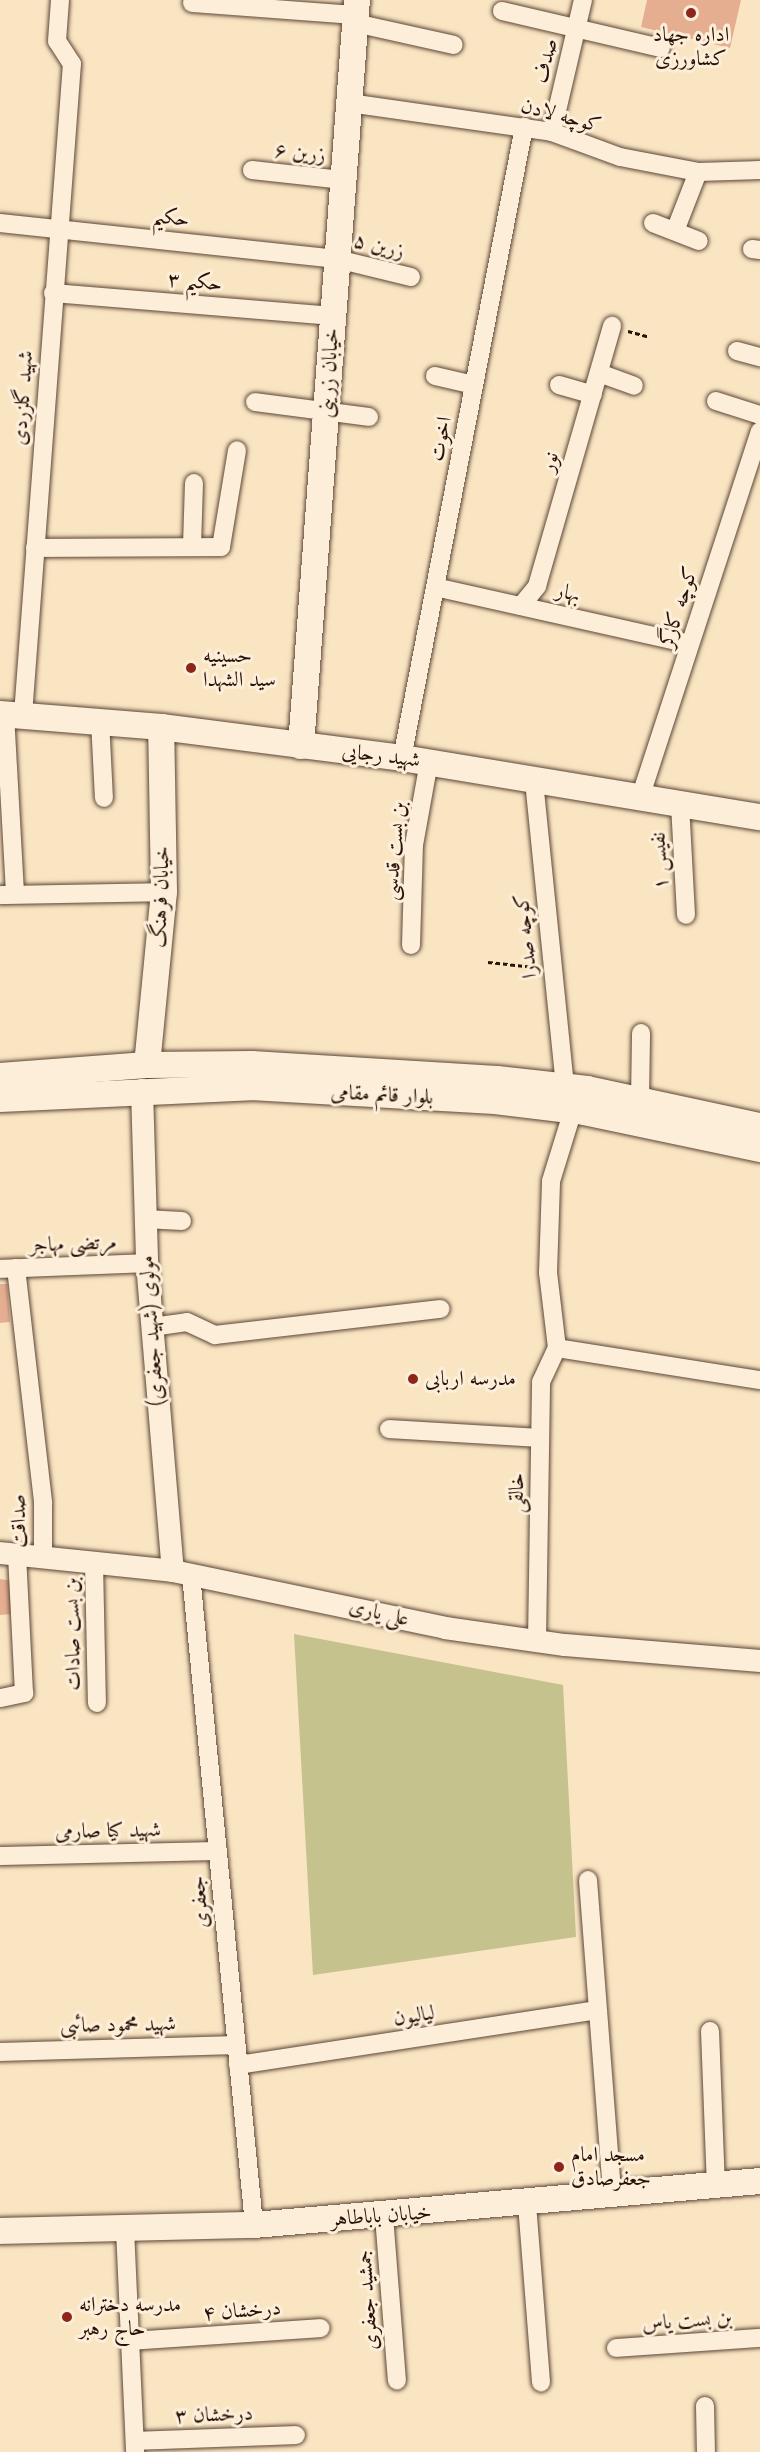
<!DOCTYPE html>
<meta charset="utf-8">
<style>
body{margin:0}
#map{position:relative;width:760px;height:2452px;overflow:hidden;background:#fae5c3;font-family:Cardo,Amiri,serif}
div>[style]{position:absolute}
.green>*{inset:0;background:#c6c28e}
.building>*{inset:0;background:#e6ae91}
.path>*{height:3px;margin-top:-1.5px;transform-origin:0;background:repeating-linear-gradient(90deg,#281107 0 4.5px,transparent 0 7.5px)}
.roads{filter:drop-shadow(0 0 2px #5c4636) drop-shadow(0 0 2px #5c4636)}
.minor>*{height:18px;margin:-9px;padding:0 9px;transform-origin:9px;border-radius:9px;background:#fceed8}
.tertiary>*{height:22px;margin:-11px;padding:0 11px;transform-origin:11px;border-radius:11px;background:#fceed8}
.secondary>*{height:26px;margin:-13px;padding:0 13px;transform-origin:13px;border-radius:13px;background:#fceed8}
.dots>*{width:16px;height:16px;translate:-50% -50%;box-sizing:border-box;border:3px solid #fceed8;border-radius:50%}
span{translate:-50% -50%;white-space:nowrap;text-align:center;line-height:1.15;-webkit-text-stroke:6px #fceed8;paint-order:stroke}
.poi-label{font-size:21px;color:#281107}
.left{translate:0 -50%;text-align:left}
.street-label{font-size:21px;color:#281107}
</style>
<div id="map">
<div class="green">
<div style="clip-path:polygon(294px 1634px,563px 1685px,576px 1937px,313px 1975px)"></div>
</div>
<div class="building">
<div style="clip-path:polygon(647px 0,741px 0,730px 48px,641px 27px)"></div>
<div style="clip-path:polygon(0 1284px,7px 1284px,10px 1322px,0 1323px)"></div>
<div style="clip-path:polygon(0 1579px,12px 1581px,12px 1614px,0 1615px)"></div>
</div>
<div class="path">
<div style="left:628px;top:331px;width:20px;rotate:15deg"></div>
<div style="left:488px;top:962px;width:47px;rotate:6.1deg"></div>
</div>
<div class="roads">
<div class="minor">
<div style="left:192px;top:3px;width:164px;rotate:4.2deg"></div>
<div style="left:502px;top:11px;width:163px;rotate:13.1deg"></div>
<div style="left:355px;top:23px;width:101px;rotate:12.5deg"></div>
<div style="left:349px;top:103px;width:205px;rotate:8.1deg"></div>
<div style="left:552px;top:132px;width:72px;rotate:20.2deg"></div>
<div style="left:620px;top:157px;width:79px;rotate:10.9deg"></div>
<div style="left:698px;top:172px;width:62px;rotate:-1.8deg"></div>
<div style="left:552px;top:132px;width:136px;rotate:-76.8deg"></div>
<div style="left:252px;top:170px;width:92px;rotate:6.3deg"></div>
<div style="left:0;top:223px;width:339px;rotate:6.1deg"></div>
<div style="left:337px;top:259px;width:76px;rotate:13.7deg"></div>
<div style="left:653px;top:223px;width:49px;rotate:21.4deg"></div>
<div style="left:675px;top:231px;width:63px;rotate:-68.7deg"></div>
<div style="left:752px;top:249px;width:8px;rotate:7deg"></div>
<div style="left:53px;top:293px;width:281px;rotate:4.7deg"></div>
<div style="left:737px;top:351px;width:24px;rotate:15deg"></div>
<div style="left:599px;top:373px;width:37px;rotate:20deg"></div>
<div style="left:435px;top:376px;width:40px;rotate:13deg"></div>
<div style="left:559px;top:385px;width:35px;rotate:16deg"></div>
<div style="left:716px;top:401px;width:46px;rotate:17.7deg"></div>
<div style="left:255px;top:402px;width:115px;rotate:7.5deg"></div>
<div style="left:192px;top:546px;width:63px;rotate:-88.2deg"></div>
<div style="left:35px;top:548px;width:186px;rotate:-0.3deg"></div>
<div style="left:221px;top:547px;width:98px;rotate:-80.6deg"></div>
<div style="left:435px;top:587px;width:261px;rotate:12.6deg"></div>
<div style="left:521px;top:606px;width:26px;rotate:-51deg"></div>
<div style="left:537px;top:586px;width:271px;rotate:-73.9deg"></div>
<div style="left:5px;top:714px;width:179px;rotate:86.8deg"></div>
<div style="left:23px;top:715px;width:653px;rotate:-85.7deg"></div>
<div style="left:72px;top:64px;width:27px;rotate:-123deg"></div>
<div style="left:57px;top:41px;width:41px;rotate:-85.8deg"></div>
<div style="left:100px;top:720px;width:78px;rotate:87.1deg"></div>
<div style="left:402px;top:758px;width:643px;rotate:-79.06deg"></div>
<div style="left:534px;top:781px;width:308px;rotate:84.2deg"></div>
<div style="left:640px;top:798px;width:386px;rotate:-71.9deg"></div>
<div style="left:680px;top:804px;width:111px;rotate:86.9deg"></div>
<div style="left:0;top:895px;width:164px;rotate:-1deg"></div>
<div style="left:411px;top:945px;width:100px;rotate:-88.3deg"></div>
<div style="left:414px;top:845px;width:84px;rotate:-79.8deg"></div>
<div style="left:640px;top:1100px;width:67px;rotate:-89.1deg"></div>
<div style="left:145px;top:1219px;width:37px;rotate:3deg"></div>
<div style="left:16px;top:1268px;width:237px;rotate:83.4deg"></div>
<div style="left:43px;top:1503px;width:55px;rotate:90deg"></div>
<div style="left:0;top:1269px;width:147px;rotate:-2.3deg"></div>
<div style="left:152px;top:1327px;width:35px;rotate:-8deg"></div>
<div style="left:187px;top:1322px;width:31px;rotate:25deg"></div>
<div style="left:215px;top:1335px;width:227px;rotate:-6.6deg"></div>
<div style="left:557px;top:1348px;width:206px;rotate:9deg"></div>
<div style="left:389px;top:1429px;width:151px;rotate:3.4deg"></div>
<div style="left:94px;top:1563px;width:140px;rotate:88.8deg"></div>
<div style="left:191px;top:1575px;width:653px;rotate:84.46deg"></div>
<div style="left:537px;top:1641px;width:259px;rotate:-89.1deg"></div>
<div style="left:541px;top:1382px;width:38px;rotate:-65deg"></div>
<div style="left:557px;top:1348px;width:76px;rotate:-96.8deg"></div>
<div style="left:548px;top:1273px;width:92px;rotate:-88.1deg"></div>
<div style="left:551px;top:1181px;width:74px;rotate:-72.8deg"></div>
<div style="left:1px;top:1698px;width:24px;rotate:-12deg"></div>
<div style="left:24px;top:1693px;width:138px;rotate:-92.9deg"></div>
<div style="left:0;top:1856px;width:218px;rotate:-1.3deg"></div>
<div style="left:588px;top:1880px;width:316px;rotate:85.6deg"></div>
<div style="left:710px;top:2031px;width:155px;rotate:87.8deg"></div>
<div style="left:0;top:2052px;width:236px;rotate:-1.7deg"></div>
<div style="left:238px;top:2065px;width:363px;rotate:-8.7deg"></div>
<div style="left:527px;top:2204px;width:179px;rotate:85.5deg"></div>
<div style="left:384px;top:2216px;width:165px;rotate:85.5deg"></div>
<div style="left:125px;top:2229px;width:223px;rotate:87.4deg"></div>
<div style="left:130px;top:2341px;width:191px;rotate:-3.9deg"></div>
<div style="left:616px;top:2348px;width:144px;rotate:-4deg"></div>
<div style="left:705px;top:2406px;width:46px;rotate:88.8deg"></div>
<div style="left:135px;top:2441px;width:161px;rotate:-2.1deg"></div>
</div>
<div class="tertiary">
<div style="left:142px;top:1090px;width:173px;rotate:88.3deg"></div>
<div style="left:147px;top:1263px;width:309px;rotate:85.2deg"></div>
<div style="left:0;top:1553px;width:174px;rotate:5.9deg"></div>
<div style="left:173px;top:1571px;width:278px;rotate:11.8deg"></div>
<div style="left:445px;top:1628px;width:121px;rotate:8.1deg"></div>
<div style="left:565px;top:1645px;width:196px;rotate:4.7deg"></div>
</div>
<div class="secondary">
<div style="left:0;top:714px;width:162px;rotate:4.6deg"></div>
<div style="left:161px;top:727px;width:243px;rotate:7.3deg"></div>
<div style="left:402px;top:758px;width:363px;rotate:9.4deg"></div>
<div style="left:301px;top:746px;width:748px;rotate:-85.71deg"></div>
<div style="left:147px;top:1065px;width:174px;rotate:-84.4deg"></div>
<div style="left:164px;top:892px;width:165px;rotate:-91deg"></div>
<div style="left:0;top:1076px;width:147px;rotate:-4.3deg"></div>
<div style="left:147px;top:1065px;width:105px;rotate:-0.5deg"></div>
<div style="left:252px;top:1064px;width:245px;rotate:3.5deg"></div>
<div style="left:497px;top:1079px;width:91px;rotate:6.3deg"></div>
<div style="left:587px;top:1089px;width:177px;rotate:12.1deg"></div>
<div style="left:0;top:1099px;width:251px;rotate:-2.7deg"></div>
<div style="left:251px;top:1087px;width:244px;rotate:3.3deg"></div>
<div style="left:495px;top:1101px;width:90px;rotate:7deg"></div>
<div style="left:584px;top:1112px;width:180px;rotate:11.9deg"></div>
<div style="left:0;top:2231px;width:254px;rotate:-1.4deg"></div>
<div style="left:254px;top:2225px;width:508px;rotate:-4.97deg"></div>
</div>
</div>
<div class="dots">
<div style="left:691px;top:13px;background:#8f2418"></div>
<div style="left:191px;top:668px;background:#8f2418"></div>
<div style="left:413px;top:1379px;background:#8f2418"></div>
<div style="left:559px;top:2167px;background:#8f2418"></div>
<div style="left:67px;top:2317px;background:#8f2418"></div>
</div>
<div class="poi-label">
<span style="left:691px;top:47px">اداره جهاد<br>کشاورزی</span>
<span class="left" style="left:203px;top:668px">حسینیه<br>سید الشهدا</span>
<span class="left" style="left:425px;top:1379px">مدرسه اربابی</span>
<span class="left" style="left:571px;top:2167px">مسجد امام<br>جعفرصادق</span>
<span class="left" style="left:79px;top:2317px">مدرسه دخترانه<br>حاج رهبر</span>
</div>
<div class="street-label">
<span style="left:546px;top:61px;rotate:-77deg">صدف</span>
<span style="left:561px;top:116px;rotate:15deg">کوچه لادن</span>
<span style="left:300px;top:153px;rotate:6deg">زرین ۶</span>
<span style="left:171px;top:218px;rotate:6deg">حکیم</span>
<span style="left:379px;top:246px;rotate:14deg">زرین ۵</span>
<span style="left:195px;top:282px;rotate:5deg">حکیم ۳</span>
<span style="left:329px;top:373px;rotate:-86deg">خیابان زرینی</span>
<span style="left:23px;top:398px;rotate:-86deg">شهید گلزردی</span>
<span style="left:441px;top:439px;rotate:-79deg">اخوت</span>
<span style="left:550px;top:462px;rotate:-74deg">نور</span>
<span style="left:568px;top:593px;rotate:13deg">بهار</span>
<span style="left:679px;top:607px;rotate:-72deg">کوچه کارگر</span>
<span style="left:381px;top:756px;rotate:7deg">شهید رجایی</span>
<span style="left:395px;top:851px;rotate:-85deg">بن بست قدسی</span>
<span style="left:660px;top:861px;rotate:-93deg">نفیس ‍۱</span>
<span style="left:161px;top:897px;rotate:-88deg">خیابان فرهنگ</span>
<span style="left:526px;top:936px;rotate:-96deg">کوچه صدرا</span>
<span style="left:382px;top:1095px;rotate:3deg">بلوار قائم مقامی</span>
<span style="left:73px;top:1244px;rotate:-2deg">مرتضی مهاجر</span>
<span style="left:152px;top:1331px;rotate:-94deg">مولوی (شهید جعفری)</span>
<span style="left:517px;top:1493px;rotate:-89deg">خالقی</span>
<span style="left:19px;top:1521px;rotate:-91deg">صداقت</span>
<span style="left:379px;top:1613px;rotate:13deg">علی یاری</span>
<span style="left:73px;top:1634px;rotate:-91deg">بن بست صادات</span>
<span style="left:108px;top:1831px;rotate:-1deg">شهید کیا صارمی</span>
<span style="left:200px;top:1902px;rotate:-95deg">جعفری</span>
<span style="left:414px;top:2016px;rotate:-9deg">لیالیون</span>
<span style="left:118px;top:2025px;rotate:-1deg">شهید محمود صائبی</span>
<span style="left:381px;top:2216px;rotate:-4deg">خیابان باباطاهر</span>
<span style="left:368px;top:2300px;rotate:-94deg">جمشید جعفری</span>
<span style="left:242px;top:2311px;rotate:-4deg">درخشان ۴</span>
<span style="left:687px;top:2321px;rotate:-4deg">بن بست یاس</span>
<span style="left:214px;top:2415px;rotate:-2deg">درخشان ۳</span>
</div>
</div>
